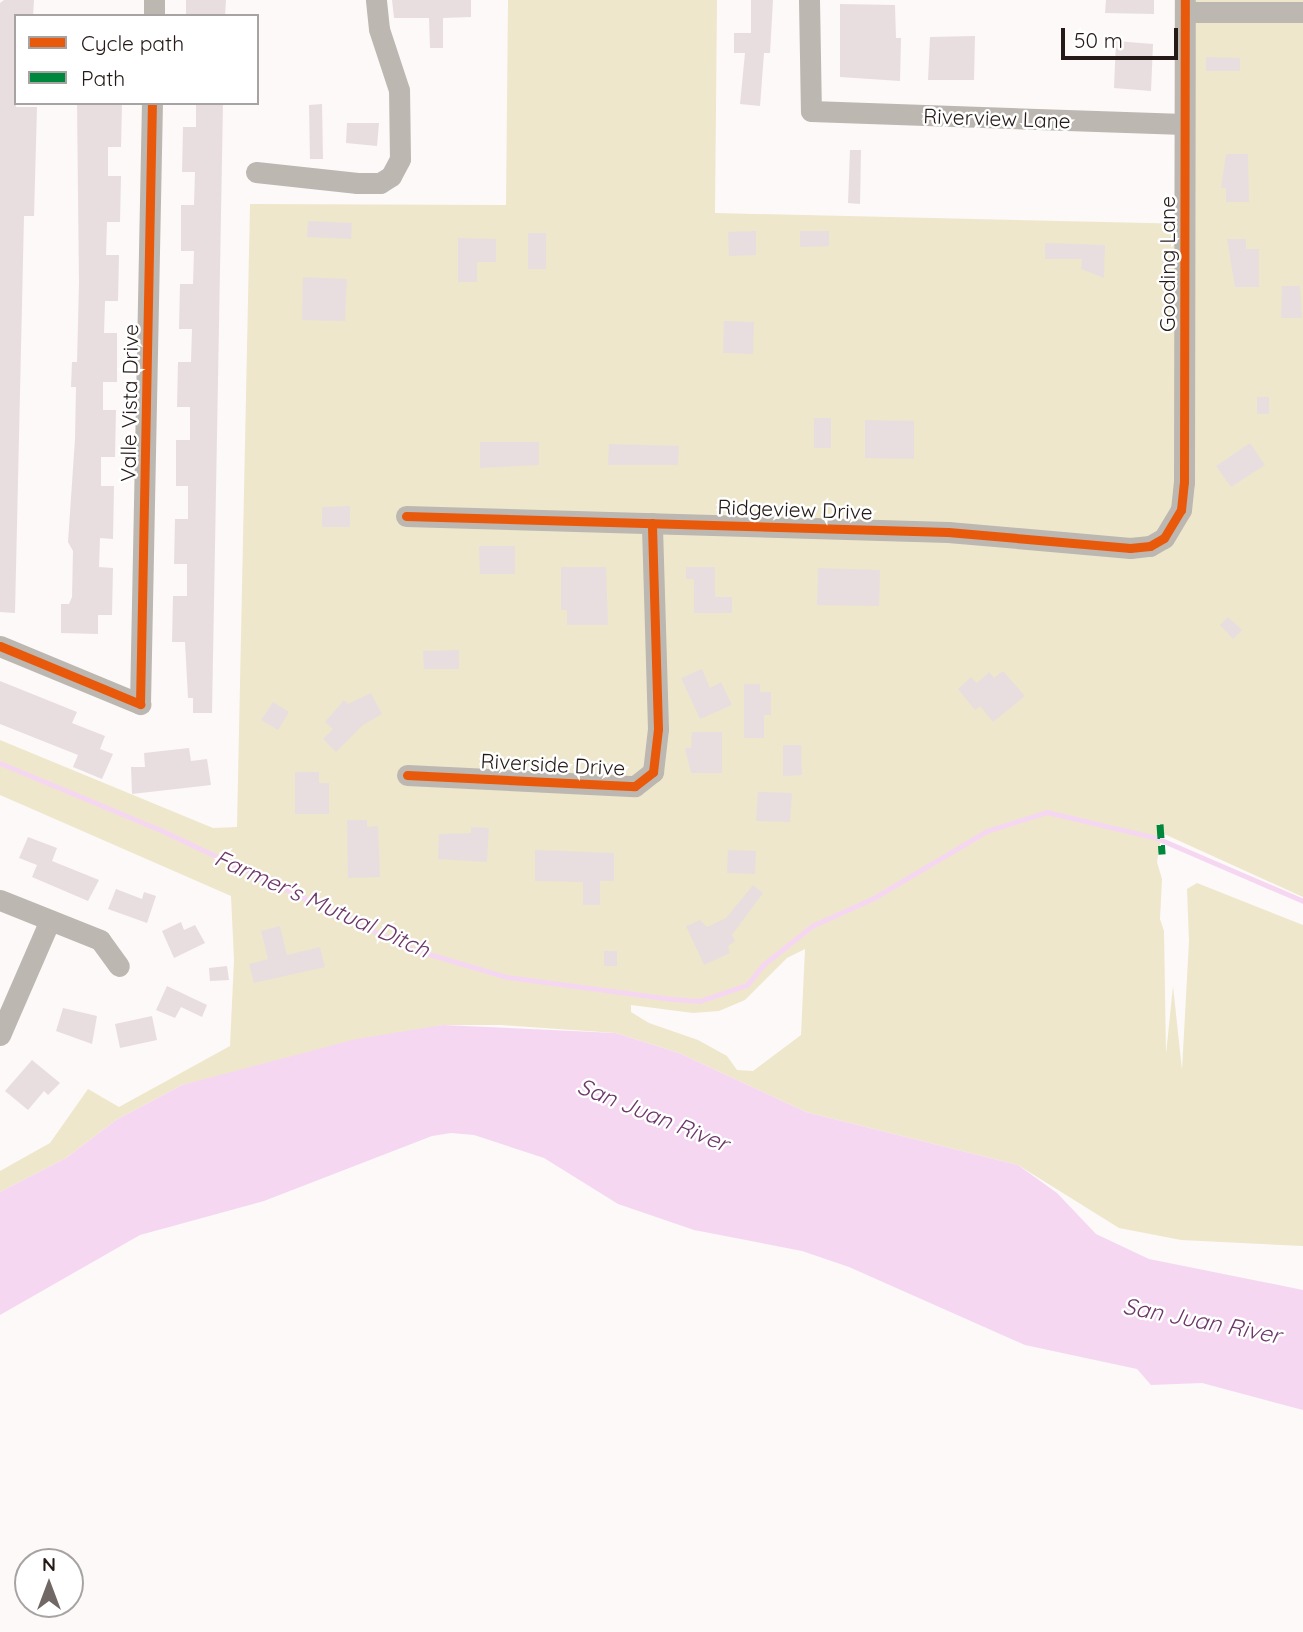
<!DOCTYPE html>
<style>
body{margin:0}
#map{position:relative;width:1303px;height:1632px;overflow:hidden;background:#fcf9f8;font-family:Quicksand,sans-serif}
div>[style]{position:absolute}
.green>*{inset:0;background:#eee7cb}
.water>*{inset:0;background:#f6d7f2}
.stream>*{height:4.5px;margin:-2.25px;padding:0 2.25px;transform-origin:2.25px;border-radius:2.25px;background:#f6d7f2}
.building>*{inset:0;background:#e8dedf}
.minor>*{height:21px;margin:-10.5px;padding:0 10.5px;transform-origin:10.5px;border-radius:10.5px;background:#bcb7b1}
.quiet>*{height:7px;margin-top:-3.5px;transform-origin:0;background:repeating-linear-gradient(90deg,#00873e 0 14px,transparent 0 21px)}
.cycleway>*{height:9px;margin:-4.5px;padding:0 4.5px;transform-origin:4.5px;border-radius:4.5px;background:#e8590c}
span{translate:-50% -50%;white-space:nowrap;text-align:center;line-height:1.15;-webkit-text-stroke:5px #fff;paint-order:stroke}
.street-label{font-size:21px;color:#261a18}
.water-label{font-size:23px;color:#6c3769;font-style:italic}
.legend{position:absolute;left:14px;top:14px;width:245px;height:91px;box-sizing:border-box;background:#fff;border:2px solid #a8a3a3;margin:0;padding:9px 12px;list-style:none;font-size:21px;color:#261a18}
.legend li{display:flex;align-items:center;gap:14px;height:35px}
.legend b{width:35px;border:2px solid #a8a3a3}
.north{position:absolute;left:14px;top:1548px;width:70px;height:70px;box-sizing:border-box;background:#fff;border:2px solid #a8a3a3;border-radius:50%;rotate:0deg;font-size:19px;font-weight:700;line-height:28px;text-align:center;color:#261a18}
.north::after{content:'';display:block;margin:auto;width:24px;height:32px;background:#716866;clip-path:polygon(50% 0,100% 100%,50% 72%,0 100%)}
.scale{position:absolute;left:1061px;top:28px;width:117px;height:32px;box-sizing:border-box;border:4px solid #261a18;border-top:0;padding-left:9px;font-size:21px;line-height:24px;white-space:nowrap;color:#261a18;-webkit-text-stroke:5px #fff;paint-order:stroke}
</style>
<div id="map">
<div class="green">
<div style="clip-path:polygon(evenodd,508px 0,717px 0,715px 213px,1191px 224px,1196px 0,1303px 0,1303px 897px,1162px 833px,1157px 862px,1162px 879px,1160px 919px,1164px 931px,1166px 1054px,1173px 986px,1182px 1070px,1189px 941px,1187px 889px,1197px 883px,1303px 925px,1303px 1246px,1181px 1240px,1119px 1228px,1018px 1165px,806px 1112px,679px 1053px,616px 1033px,501px 1025px,443px 1025px,182px 1085px,116px 1120px,66px 1158px,0 1192px,0 1171px,50px 1143px,88px 1089px,119px 1107px,230px 1046px,234px 960px,231px 896px,0 795px,0 740px,213px 828px,237px 827px,250px 204px,506px 205px,508px 0,805px 949px,801px 1035px,753px 1071px,737px 1070px,727px 1056px,698px 1040px,649px 1023px,631px 1012px,631px 1005px,693px 1013px,719px 1011px,745px 1000px,787px 958px,805px 949px)"></div>
</div>
<div class="water">
<div style="clip-path:polygon(443px 1025px,616px 1033px,679px 1053px,806px 1112px,1018px 1165px,1057px 1193px,1096px 1234px,1149px 1259px,1303px 1290px,1303px 1410px,1202px 1383px,1151px 1385px,1137px 1369px,1025px 1345px,849px 1267px,802px 1251px,694px 1230px,618px 1204px,544px 1158px,474px 1135px,451px 1133px,432px 1136px,264px 1201px,140px 1235px,0 1315px,0 1192px,66px 1158px,116px 1120px,182px 1085px,356px 1039px)"></div>
</div>
<div class="stream">
<div style="left:0;top:763px;width:177px;rotate:22.6deg"></div>
<div style="left:163px;top:831px;width:272px;rotate:25.4deg"></div>
<div style="left:409px;top:948px;width:102px;rotate:16.5deg"></div>
<div style="left:507px;top:977px;width:166px;rotate:7.6deg"></div>
<div style="left:672px;top:999px;width:28px;rotate:4deg"></div>
<div style="left:700px;top:1001px;width:50px;rotate:-18.8deg"></div>
<div style="left:747px;top:985px;width:26px;rotate:-51deg"></div>
<div style="left:763px;top:965px;width:63px;rotate:-38.5deg"></div>
<div style="left:812px;top:926px;width:68px;rotate:-24.3deg"></div>
<div style="left:874px;top:898px;width:131px;rotate:-30.7deg"></div>
<div style="left:987px;top:831px;width:63px;rotate:-17.6deg"></div>
<div style="left:1047px;top:812px;width:113px;rotate:13.3deg"></div>
<div style="left:1157px;top:838px;width:159px;rotate:23.3deg"></div>
</div>
<div class="building">
<div style="clip-path:polygon(4px 0,34px 0,33px 16px,16px 16px,16px 107px,37px 107px,34px 216px,24px 216px,15px 613px,0 612px,0 3px)"></div>
<div style="clip-path:polygon(186px 0,226px 0,225px 16px,186px 16px)"></div>
<div style="clip-path:polygon(392px 0,471px 0,471px 17px,443px 18px,443px 48px,430px 48px,429px 18px,394px 18px)"></div>
<div style="clip-path:polygon(751px 0,773px 0,770px 53px,764px 53px,760px 106px,740px 104px,745px 53px,734px 53px,734px 33px,751px 33px)"></div>
<div style="clip-path:polygon(1106px 0,1154px 0,1154px 14px,1105px 13px)"></div>
<div style="clip-path:polygon(840px 4px,895px 5px,896px 38px,901px 38px,900px 81px,840px 77px)"></div>
<div style="clip-path:polygon(975px 36px,974px 80px,928px 80px,930px 37px)"></div>
<div style="clip-path:polygon(1116px 41px,1153px 44px,1151px 91px,1114px 88px)"></div>
<div style="clip-path:polygon(1206px 57px,1240px 58px,1240px 71px,1206px 71px)"></div>
<div style="clip-path:polygon(77px 103px,122px 103px,121px 147px,108px 147px,108px 176px,121px 176px,120px 222px,107px 222px,106px 255px,119px 255px,118px 301px,105px 301px,104px 333px,117px 333px,117px 382px,103px 382px,103px 410px,116px 410px,115px 457px,101px 457px,101px 486px,114px 486px,113px 539px,100px 538px,99px 567px,113px 568px,112px 615px,98px 615px,98px 634px,61px 633px,61px 604px,69px 604px,72px 597px,73px 551px,68px 542px,75px 439px,76px 387px,71px 387px,72px 362px,77px 362px,79px 283px)"></div>
<div style="clip-path:polygon(196px 103px,223px 103px,212px 713px,193px 713px,193px 698px,188px 698px,185px 642px,172px 642px,173px 596px,187px 596px,187px 564px,174px 564px,175px 519px,188px 519px,188px 486px,176px 486px,176px 440px,190px 440px,190px 407px,177px 407px,178px 362px,191px 362px,192px 329px,179px 329px,180px 284px,193px 284px,194px 251px,181px 251px,181px 205px,194px 205px,195px 172px,182px 172px,183px 127px,196px 127px)"></div>
<div style="clip-path:polygon(322px 104px,323px 159px,310px 159px,309px 105px)"></div>
<div style="clip-path:polygon(347px 123px,379px 123px,377px 146px,346px 143px)"></div>
<div style="clip-path:polygon(850px 150px,861px 150px,860px 204px,848px 203px)"></div>
<div style="clip-path:polygon(1226px 154px,1248px 154px,1249px 202px,1226px 202px,1226px 188px,1221px 188px)"></div>
<div style="clip-path:polygon(308px 221px,352px 223px,351px 239px,307px 237px)"></div>
<div style="clip-path:polygon(756px 231px,756px 255px,729px 256px,728px 232px)"></div>
<div style="clip-path:polygon(800px 231px,829px 231px,829px 246px,800px 247px)"></div>
<div style="clip-path:polygon(528px 233px,546px 233px,546px 269px,528px 269px)"></div>
<div style="clip-path:polygon(458px 238px,496px 239px,496px 262px,477px 262px,477px 282px,458px 282px)"></div>
<div style="clip-path:polygon(1227px 239px,1246px 239px,1246px 249px,1259px 249px,1259px 287px,1235px 287px)"></div>
<div style="clip-path:polygon(1045px 243px,1105px 245px,1104px 278px,1081px 269px,1082px 259px,1045px 259px)"></div>
<div style="clip-path:polygon(303px 277px,347px 279px,345px 321px,302px 320px)"></div>
<div style="clip-path:polygon(1282px 286px,1300px 286px,1302px 318px,1281px 318px)"></div>
<div style="clip-path:polygon(724px 321px,754px 322px,753px 354px,723px 353px)"></div>
<div style="clip-path:polygon(1257px 397px,1269px 397px,1269px 414px,1257px 414px)"></div>
<div style="clip-path:polygon(814px 418px,831px 418px,831px 448px,814px 448px)"></div>
<div style="clip-path:polygon(865px 420px,914px 421px,914px 459px,865px 458px)"></div>
<div style="clip-path:polygon(480px 442px,539px 442px,539px 465px,480px 468px)"></div>
<div style="clip-path:polygon(1250px 443px,1265px 465px,1231px 487px,1216px 466px)"></div>
<div style="clip-path:polygon(609px 444px,679px 446px,678px 465px,608px 465px)"></div>
<div style="clip-path:polygon(350px 506px,350px 527px,322px 527px,322px 507px)"></div>
<div style="clip-path:polygon(479px 546px,515px 546px,515px 574px,480px 574px)"></div>
<div style="clip-path:polygon(561px 567px,606px 567px,608px 625px,567px 625px,567px 610px,561px 610px)"></div>
<div style="clip-path:polygon(686px 567px,715px 567px,715px 597px,732px 597px,732px 613px,694px 613px,694px 579px,686px 579px)"></div>
<div style="clip-path:polygon(818px 568px,880px 570px,879px 606px,817px 605px)"></div>
<div style="clip-path:polygon(1228px 617px,1242px 630px,1233px 639px,1220px 625px)"></div>
<div style="clip-path:polygon(459px 650px,459px 669px,424px 669px,423px 651px)"></div>
<div style="clip-path:polygon(702px 669px,710px 688px,721px 682px,732px 705px,700px 719px,681px 678px)"></div>
<div style="clip-path:polygon(1003px 671px,1025px 696px,993px 722px,980px 706px,975px 710px,958px 689px,971px 677px,977px 683px,989px 672px,994px 678px)"></div>
<div style="clip-path:polygon(0 681px,77px 712px,72px 723px,105px 736px,100px 749px,113px 754px,102px 779px,73px 767px,78px 755px,0 724px)"></div>
<div style="clip-path:polygon(744px 684px,760px 684px,760px 692px,771px 692px,771px 715px,764px 715px,764px 738px,744px 738px)"></div>
<div style="clip-path:polygon(371px 693px,382px 714px,363px 725px,336px 752px,323px 739px,333px 729px,325px 722px,344px 700px,348px 704px)"></div>
<div style="clip-path:polygon(273px 702px,289px 712px,278px 730px,261px 720px)"></div>
<div style="clip-path:polygon(692px 732px,722px 732px,722px 773px,691px 773px,685px 748px,691px 748px)"></div>
<div style="clip-path:polygon(783px 745px,801px 745px,802px 775px,783px 776px)"></div>
<div style="clip-path:polygon(189px 748px,191px 761px,207px 759px,211px 785px,132px 794px,131px 767px,145px 767px,144px 753px)"></div>
<div style="clip-path:polygon(295px 772px,319px 772px,319px 783px,329px 783px,329px 814px,295px 814px)"></div>
<div style="clip-path:polygon(758px 792px,792px 793px,790px 822px,756px 821px)"></div>
<div style="clip-path:polygon(347px 820px,367px 820px,367px 827px,378px 826px,380px 877px,348px 878px)"></div>
<div style="clip-path:polygon(471px 827px,489px 828px,487px 862px,438px 859px,439px 834px,471px 833px)"></div>
<div style="clip-path:polygon(28px 837px,57px 848px,52px 861px,99px 880px,88px 901px,32px 877px,37px 865px,19px 858px)"></div>
<div style="clip-path:polygon(535px 850px,614px 853px,614px 881px,600px 881px,600px 905px,583px 905px,583px 882px,535px 881px)"></div>
<div style="clip-path:polygon(728px 850px,756px 851px,755px 874px,727px 873px)"></div>
<div style="clip-path:polygon(753px 885px,763px 893px,732px 935px,735px 941px,728px 946px,730px 953px,704px 965px,686px 926px,700px 920px,707px 927px,726px 918px)"></div>
<div style="clip-path:polygon(116px 889px,142px 899px,144px 892px,156px 896px,147px 923px,108px 909px)"></div>
<div style="clip-path:polygon(181px 922px,184px 930px,195px 925px,205px 943px,174px 958px,162px 931px)"></div>
<div style="clip-path:polygon(280px 926px,287px 955px,320px 947px,325px 967px,254px 983px,249px 964px,268px 959px,261px 931px)"></div>
<div style="clip-path:polygon(604px 951px,617px 951px,617px 966px,604px 966px)"></div>
<div style="clip-path:polygon(227px 966px,229px 980px,210px 981px,209px 968px)"></div>
<div style="clip-path:polygon(167px 986px,207px 1005px,202px 1017px,181px 1007px,175px 1018px,156px 1010px)"></div>
<div style="clip-path:polygon(63px 1008px,97px 1016px,92px 1044px,56px 1031px)"></div>
<div style="clip-path:polygon(152px 1016px,157px 1040px,120px 1048px,115px 1024px)"></div>
<div style="clip-path:polygon(32px 1060px,60px 1083px,48px 1095px,44px 1091px,28px 1110px,5px 1091px)"></div>
</div>
<div class="minor">
<div style="left:809px;top:0;width:111px;rotate:89deg"></div>
<div style="left:811px;top:111px;width:373px;rotate:2deg"></div>
<div style="left:1185px;top:12px;width:118px"></div>
<div style="left:154px;top:16px;width:16px;rotate:-90deg"></div>
<div style="left:256px;top:172px;width:102px;rotate:6.2deg"></div>
<div style="left:357px;top:183px;width:23px"></div>
<div style="left:380px;top:183px;width:13px;rotate:-32deg"></div>
<div style="left:391px;top:176px;width:19px;rotate:-62deg"></div>
<div style="left:400px;top:159px;width:69px;rotate:-90.8deg"></div>
<div style="left:399px;top:90px;width:64px;rotate:-108.2deg"></div>
<div style="left:379px;top:29px;width:29px;rotate:-96deg"></div>
<div style="left:406px;top:516px;width:542px;rotate:1.69deg"></div>
<div style="left:948px;top:532px;width:183px;rotate:5deg"></div>
<div style="left:1130px;top:548px;width:20px;rotate:-6deg"></div>
<div style="left:1150px;top:546px;width:16px;rotate:-30deg"></div>
<div style="left:1164px;top:538px;width:33px;rotate:-59deg"></div>
<div style="left:1181px;top:510px;width:28px;rotate:-84deg"></div>
<div style="left:1184px;top:482px;width:482px;rotate:-89.9deg"></div>
<div style="left:0;top:646px;width:152px;rotate:22.5deg"></div>
<div style="left:140px;top:704px;width:601px;rotate:-88.86deg"></div>
<div style="left:407px;top:775px;width:228px;rotate:2.8deg"></div>
<div style="left:635px;top:786px;width:23px;rotate:-38deg"></div>
<div style="left:653px;top:772px;width:43px;rotate:-83.4deg"></div>
<div style="left:658px;top:729px;width:206px;rotate:-91.7deg"></div>
<div style="left:0;top:900px;width:108px;rotate:21.8deg"></div>
<div style="left:100px;top:940px;width:32px;rotate:54deg"></div>
<div style="left:0;top:1035px;width:125px;rotate:-66.5deg"></div>
</div>
<div class="quiet">
<div style="left:1160px;top:824px;width:30px;rotate:86deg"></div>
</div>
<div class="cycleway">
<div style="left:406px;top:516px;width:542px;rotate:1.69deg"></div>
<div style="left:948px;top:532px;width:183px;rotate:5deg"></div>
<div style="left:1130px;top:548px;width:20px;rotate:-6deg"></div>
<div style="left:1150px;top:546px;width:16px;rotate:-30deg"></div>
<div style="left:1164px;top:538px;width:33px;rotate:-59deg"></div>
<div style="left:1181px;top:510px;width:28px;rotate:-84deg"></div>
<div style="left:1184px;top:482px;width:482px;rotate:-89.9deg"></div>
<div style="left:0;top:646px;width:152px;rotate:22.5deg"></div>
<div style="left:140px;top:704px;width:601px;rotate:-88.86deg"></div>
<div style="left:407px;top:775px;width:228px;rotate:2.8deg"></div>
<div style="left:635px;top:786px;width:23px;rotate:-38deg"></div>
<div style="left:653px;top:772px;width:43px;rotate:-83.4deg"></div>
<div style="left:658px;top:729px;width:206px;rotate:-91.7deg"></div>
</div>
<div class="street-label">
<span style="left:997px;top:118px;rotate:2deg">Riverview Lane</span>
<span style="left:1167px;top:264px;rotate:-90deg">Gooding Lane</span>
<span style="left:129px;top:403px;rotate:-89deg">Valle Vista Drive</span>
<span style="left:795px;top:509px;rotate:2deg">Ridgeview Drive</span>
<span style="left:553px;top:764px;rotate:3deg">Riverside Drive</span>
</div>
<div class="water-label">
<span style="left:322px;top:904px;rotate:24deg">Farmer's Mutual Ditch</span>
<span style="left:653px;top:1115px;rotate:22deg">San Juan River</span>
<span style="left:1202px;top:1321px;rotate:11deg">San Juan River</span>
</div>
<ul class="legend">
<li><b style="height:9px;background:#e8590c"></b>Cycle path</li>
<li><b style="height:9px;background:#00873e"></b>Path</li>
</ul>
<div class="north">N</div>
<div class="scale">50 m</div>
</div>
